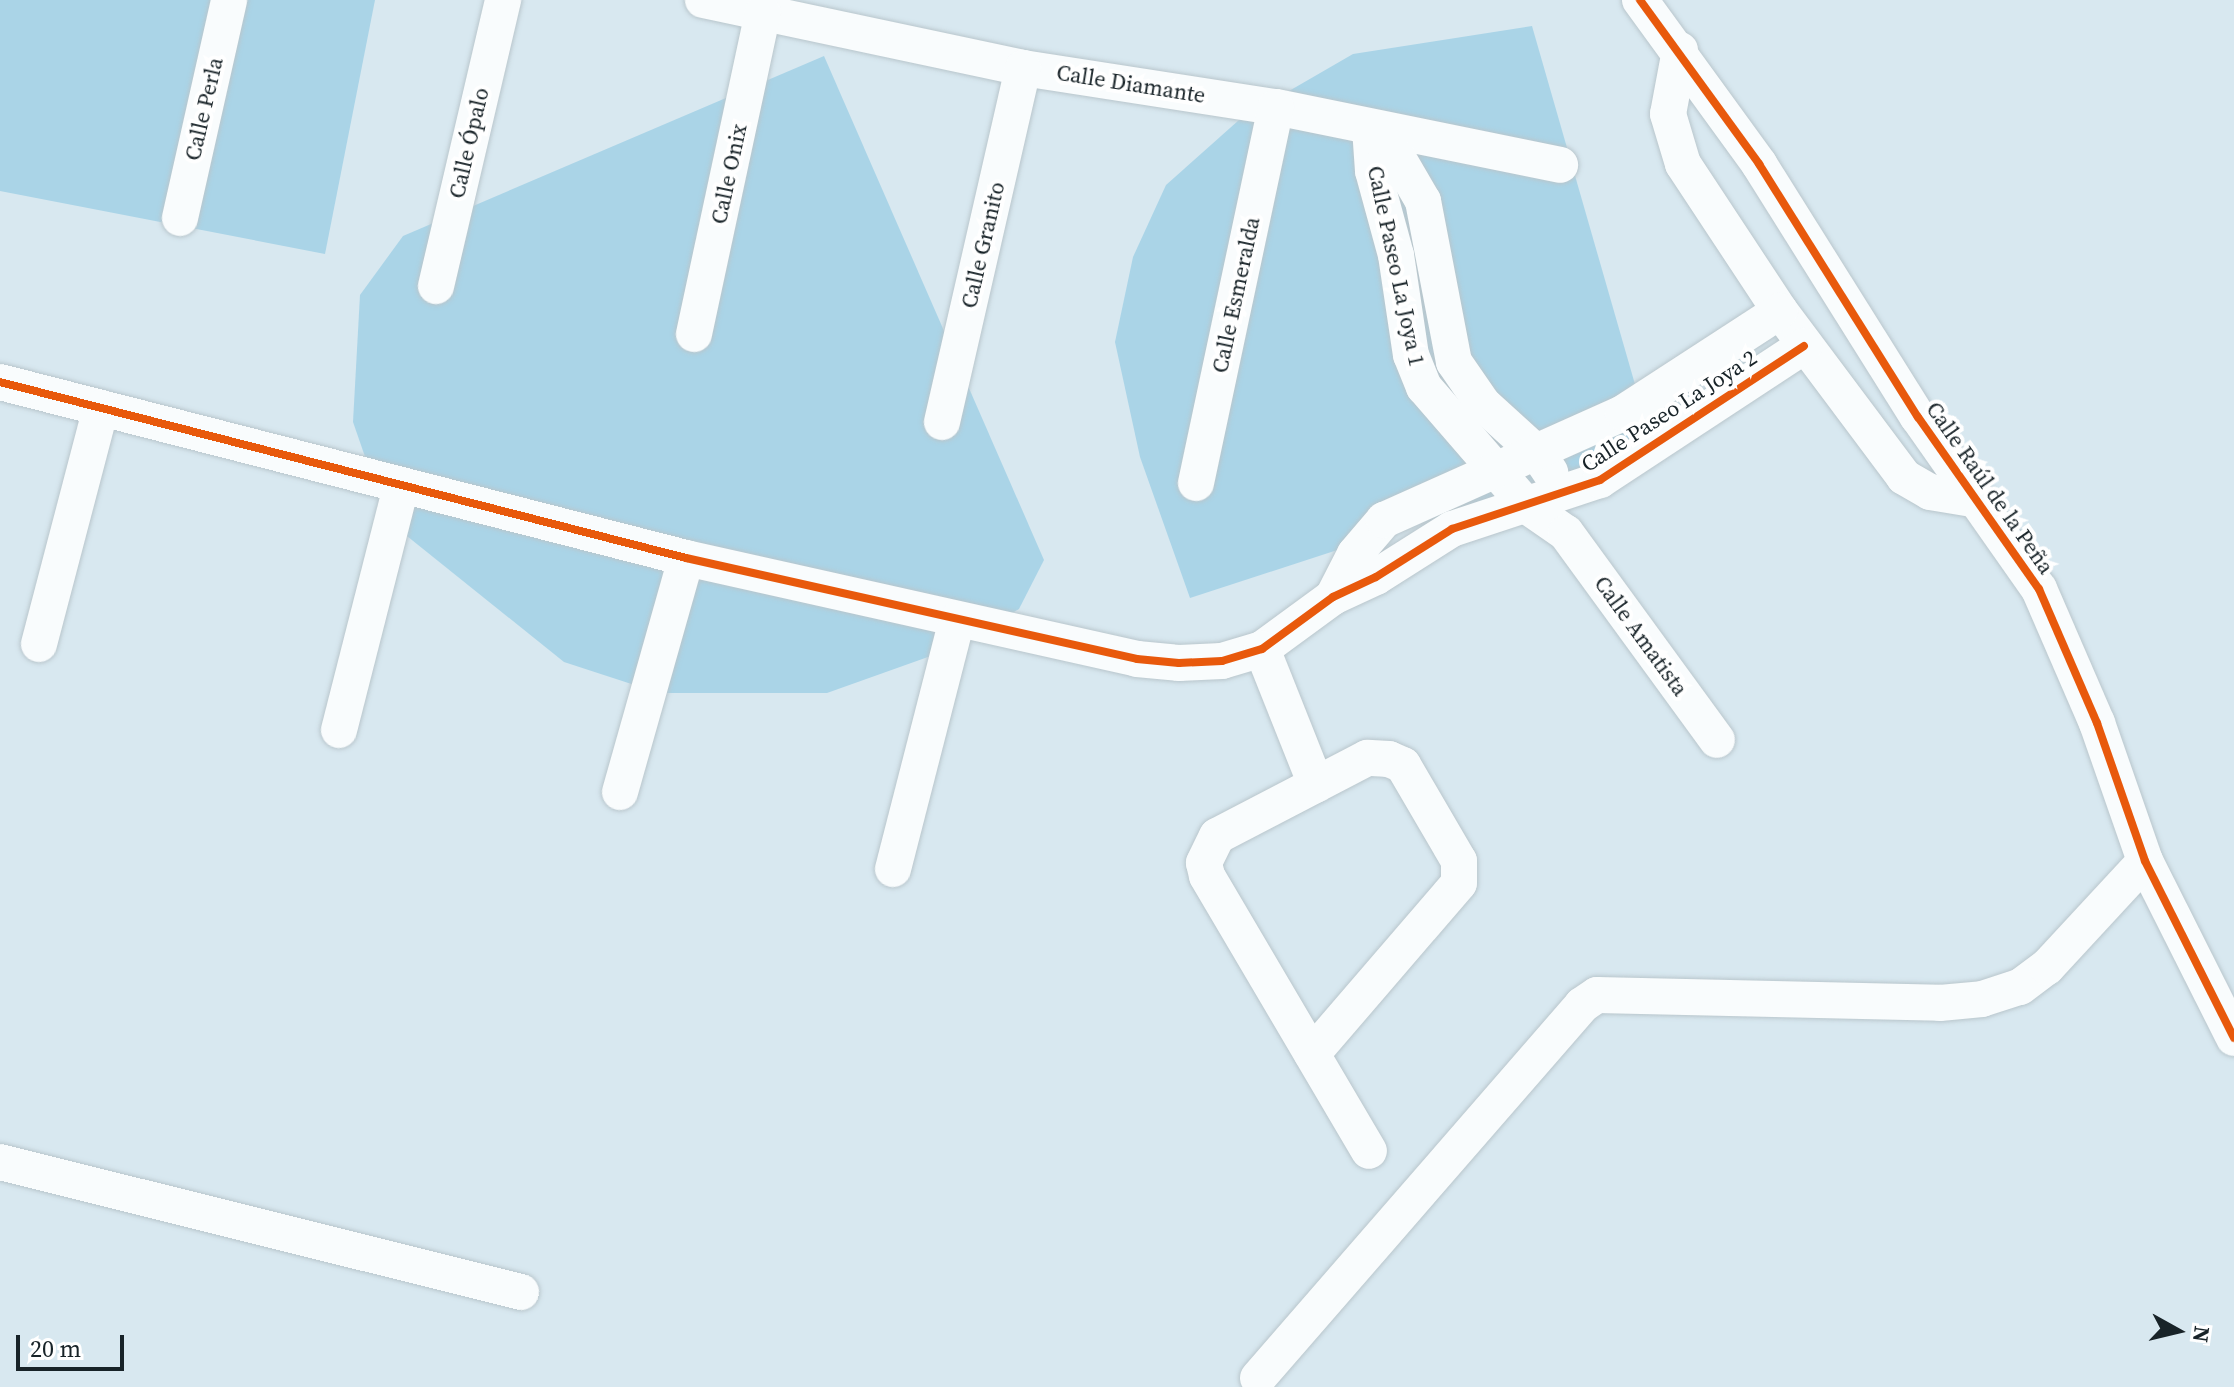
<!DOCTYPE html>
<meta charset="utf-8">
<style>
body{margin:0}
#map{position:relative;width:2234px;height:1387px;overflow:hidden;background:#d8e8f0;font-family:"Source Serif 4",serif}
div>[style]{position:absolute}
.green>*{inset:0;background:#aad4e7}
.roads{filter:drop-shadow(0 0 2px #b9c6cc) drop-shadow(0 0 2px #b9c6cc)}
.street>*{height:36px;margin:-18px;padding:0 18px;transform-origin:18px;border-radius:18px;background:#f9fcfd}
.cycleway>*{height:8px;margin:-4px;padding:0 4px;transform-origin:4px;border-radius:4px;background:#e8590c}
span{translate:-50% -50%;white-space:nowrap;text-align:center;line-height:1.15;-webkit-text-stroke:8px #fff;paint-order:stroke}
.street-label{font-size:22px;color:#182328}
.north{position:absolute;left:2138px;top:1291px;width:80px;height:80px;-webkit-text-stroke:6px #fff;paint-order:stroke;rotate:98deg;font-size:22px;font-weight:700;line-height:32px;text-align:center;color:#182328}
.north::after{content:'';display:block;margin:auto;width:28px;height:36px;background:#182328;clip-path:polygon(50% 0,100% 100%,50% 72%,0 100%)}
.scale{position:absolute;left:16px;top:1335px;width:108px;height:36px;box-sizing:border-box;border:4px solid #182328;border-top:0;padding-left:10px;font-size:24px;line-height:28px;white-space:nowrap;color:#182328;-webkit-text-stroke:6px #fff;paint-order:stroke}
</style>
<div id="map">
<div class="green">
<div style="clip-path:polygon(0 0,375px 0,325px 254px,0 191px)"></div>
<div style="clip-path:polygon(1532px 26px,1653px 447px,1190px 598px,1140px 457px,1115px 342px,1133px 257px,1166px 185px,1239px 120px,1353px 54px)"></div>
<div style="clip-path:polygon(824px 56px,1044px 560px,1019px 609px,956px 647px,827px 693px,659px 693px,564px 662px,387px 520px,353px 422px,360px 295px,403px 236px)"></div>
</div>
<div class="roads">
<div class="street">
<div style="left:703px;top:0;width:327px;rotate:12deg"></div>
<div style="left:1023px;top:68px;width:256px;rotate:8.8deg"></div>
<div style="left:1276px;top:107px;width:290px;rotate:11.5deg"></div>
<div style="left:1640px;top:0;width:203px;rotate:54deg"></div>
<div style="left:1759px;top:164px;width:299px;rotate:57.9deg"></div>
<div style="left:1918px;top:417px;width:210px;rotate:54.9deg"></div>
<div style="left:2039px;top:589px;width:146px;rotate:66.6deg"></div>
<div style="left:2097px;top:723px;width:146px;rotate:70.8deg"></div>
<div style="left:2145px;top:861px;width:198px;rotate:63.3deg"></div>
<div style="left:1680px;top:50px;width:65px;rotate:100.6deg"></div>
<div style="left:1668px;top:114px;width:52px;rotate:73.3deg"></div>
<div style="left:1683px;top:164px;width:176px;rotate:56.6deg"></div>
<div style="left:1780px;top:311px;width:207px;rotate:53.2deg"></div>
<div style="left:1904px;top:477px;width:30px;rotate:30deg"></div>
<div style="left:1930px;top:492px;width:49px;rotate:9.5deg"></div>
<div style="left:1370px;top:128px;width:43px;rotate:86deg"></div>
<div style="left:1373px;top:171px;width:87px;rotate:74.7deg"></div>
<div style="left:1396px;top:255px;width:101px;rotate:81.5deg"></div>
<div style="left:1411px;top:355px;width:35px;rotate:68deg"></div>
<div style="left:1424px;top:387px;width:157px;rotate:49.1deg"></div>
<div style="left:1527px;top:506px;width:47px;rotate:34.7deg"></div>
<div style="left:1566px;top:533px;width:256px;rotate:53.9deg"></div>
<div style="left:1370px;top:128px;width:41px;rotate:47deg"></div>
<div style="left:1398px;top:158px;width:50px;rotate:59.8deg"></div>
<div style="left:1423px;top:201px;width:164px;rotate:79.1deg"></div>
<div style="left:1454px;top:362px;width:51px;rotate:55.4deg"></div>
<div style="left:1483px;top:404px;width:74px;rotate:42.3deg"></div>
<div style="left:1538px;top:454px;width:22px;rotate:56deg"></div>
<div style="left:180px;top:218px;width:223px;rotate:-77.3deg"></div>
<div style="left:436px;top:286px;width:294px;rotate:-76.8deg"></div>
<div style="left:694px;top:334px;width:328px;rotate:-77.9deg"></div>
<div style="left:0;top:382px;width:708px;rotate:14.39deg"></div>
<div style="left:686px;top:558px;width:462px;rotate:12.6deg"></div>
<div style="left:1137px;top:659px;width:42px;rotate:5.4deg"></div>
<div style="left:1179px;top:663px;width:43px;rotate:-2.7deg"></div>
<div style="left:1222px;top:661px;width:42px;rotate:-16.7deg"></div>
<div style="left:1262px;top:649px;width:88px;rotate:-36.2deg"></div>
<div style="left:1333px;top:597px;width:47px;rotate:-24.9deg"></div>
<div style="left:1376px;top:577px;width:90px;rotate:-32.3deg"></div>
<div style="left:1452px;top:529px;width:156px;rotate:-18.3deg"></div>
<div style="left:1600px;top:480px;width:244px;rotate:-33.3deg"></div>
<div style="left:942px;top:422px;width:363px;rotate:-77.1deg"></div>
<div style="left:1196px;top:483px;width:384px;rotate:-78deg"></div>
<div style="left:1333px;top:597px;width:48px;rotate:-62.9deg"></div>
<div style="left:1355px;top:554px;width:45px;rotate:-49.5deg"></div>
<div style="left:1384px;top:520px;width:262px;rotate:-24.1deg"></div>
<div style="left:1623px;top:413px;width:187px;rotate:-33deg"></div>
<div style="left:39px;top:644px;width:244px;rotate:-75.3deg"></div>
<div style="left:1262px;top:649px;width:146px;rotate:68.3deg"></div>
<div style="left:339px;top:730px;width:252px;rotate:-75.7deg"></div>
<div style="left:620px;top:792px;width:243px;rotate:-74.2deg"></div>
<div style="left:893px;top:869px;width:257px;rotate:-75.6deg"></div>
<div style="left:1312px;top:1054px;width:225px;rotate:-49.3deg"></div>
<div style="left:1459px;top:883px;width:22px;rotate:-90deg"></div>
<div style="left:1459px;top:861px;width:111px;rotate:-120.3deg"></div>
<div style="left:1403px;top:765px;width:15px;rotate:-157deg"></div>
<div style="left:1389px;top:759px;width:22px;rotate:-177deg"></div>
<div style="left:1367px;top:758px;width:169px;rotate:152.5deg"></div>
<div style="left:1217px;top:836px;width:30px;rotate:116deg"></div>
<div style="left:1204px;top:863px;width:13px;rotate:77deg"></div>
<div style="left:1207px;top:876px;width:319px;rotate:59.5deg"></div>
<div style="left:0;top:1162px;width:537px;rotate:14.01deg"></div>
<div style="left:1258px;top:1378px;width:494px;rotate:-49deg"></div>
<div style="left:1582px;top:1005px;width:18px;rotate:-34deg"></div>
<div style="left:1597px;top:995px;width:343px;rotate:1.3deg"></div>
<div style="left:1940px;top:1003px;width:42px;rotate:-5.4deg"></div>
<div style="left:1982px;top:999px;width:40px;rotate:-18deg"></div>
<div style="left:2020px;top:987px;width:34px;rotate:-37deg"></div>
<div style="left:2047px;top:967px;width:144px;rotate:-47.2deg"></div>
</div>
</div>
<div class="cycleway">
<div style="left:1640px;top:0;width:203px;rotate:54deg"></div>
<div style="left:1759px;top:164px;width:299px;rotate:57.9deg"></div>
<div style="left:1918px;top:417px;width:210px;rotate:54.9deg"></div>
<div style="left:2039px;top:589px;width:146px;rotate:66.6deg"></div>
<div style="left:2097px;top:723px;width:146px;rotate:70.8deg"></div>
<div style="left:2145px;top:861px;width:198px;rotate:63.3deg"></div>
<div style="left:0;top:382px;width:708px;rotate:14.39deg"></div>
<div style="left:686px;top:558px;width:462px;rotate:12.6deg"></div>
<div style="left:1137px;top:659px;width:42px;rotate:5.4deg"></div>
<div style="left:1179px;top:663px;width:43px;rotate:-2.7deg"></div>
<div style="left:1222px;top:661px;width:42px;rotate:-16.7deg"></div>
<div style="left:1262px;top:649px;width:88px;rotate:-36.2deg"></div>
<div style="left:1333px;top:597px;width:47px;rotate:-24.9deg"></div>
<div style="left:1376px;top:577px;width:90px;rotate:-32.3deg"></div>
<div style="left:1452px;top:529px;width:156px;rotate:-18.3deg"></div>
<div style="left:1600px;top:480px;width:244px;rotate:-33.3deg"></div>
</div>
<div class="street-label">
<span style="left:1131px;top:84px;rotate:9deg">Calle Diamante</span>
<span style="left:204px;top:109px;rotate:-77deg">Calle Perla</span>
<span style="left:469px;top:143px;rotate:-77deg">Calle Ópalo</span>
<span style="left:729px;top:174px;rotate:-78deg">Calle Onix</span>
<span style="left:983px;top:245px;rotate:-77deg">Calle Granito</span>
<span style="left:1396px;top:266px;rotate:78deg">Calle Paseo La Joya 1</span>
<span style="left:1236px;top:295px;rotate:-78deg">Calle Esmeralda</span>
<span style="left:1669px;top:411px;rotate:-33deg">Calle Paseo La Joya 2</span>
<span style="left:1990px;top:488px;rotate:55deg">Calle Raúl de la Peña</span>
<span style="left:1641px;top:636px;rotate:54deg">Calle Amatista</span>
</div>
<div class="north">N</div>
<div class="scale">20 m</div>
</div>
